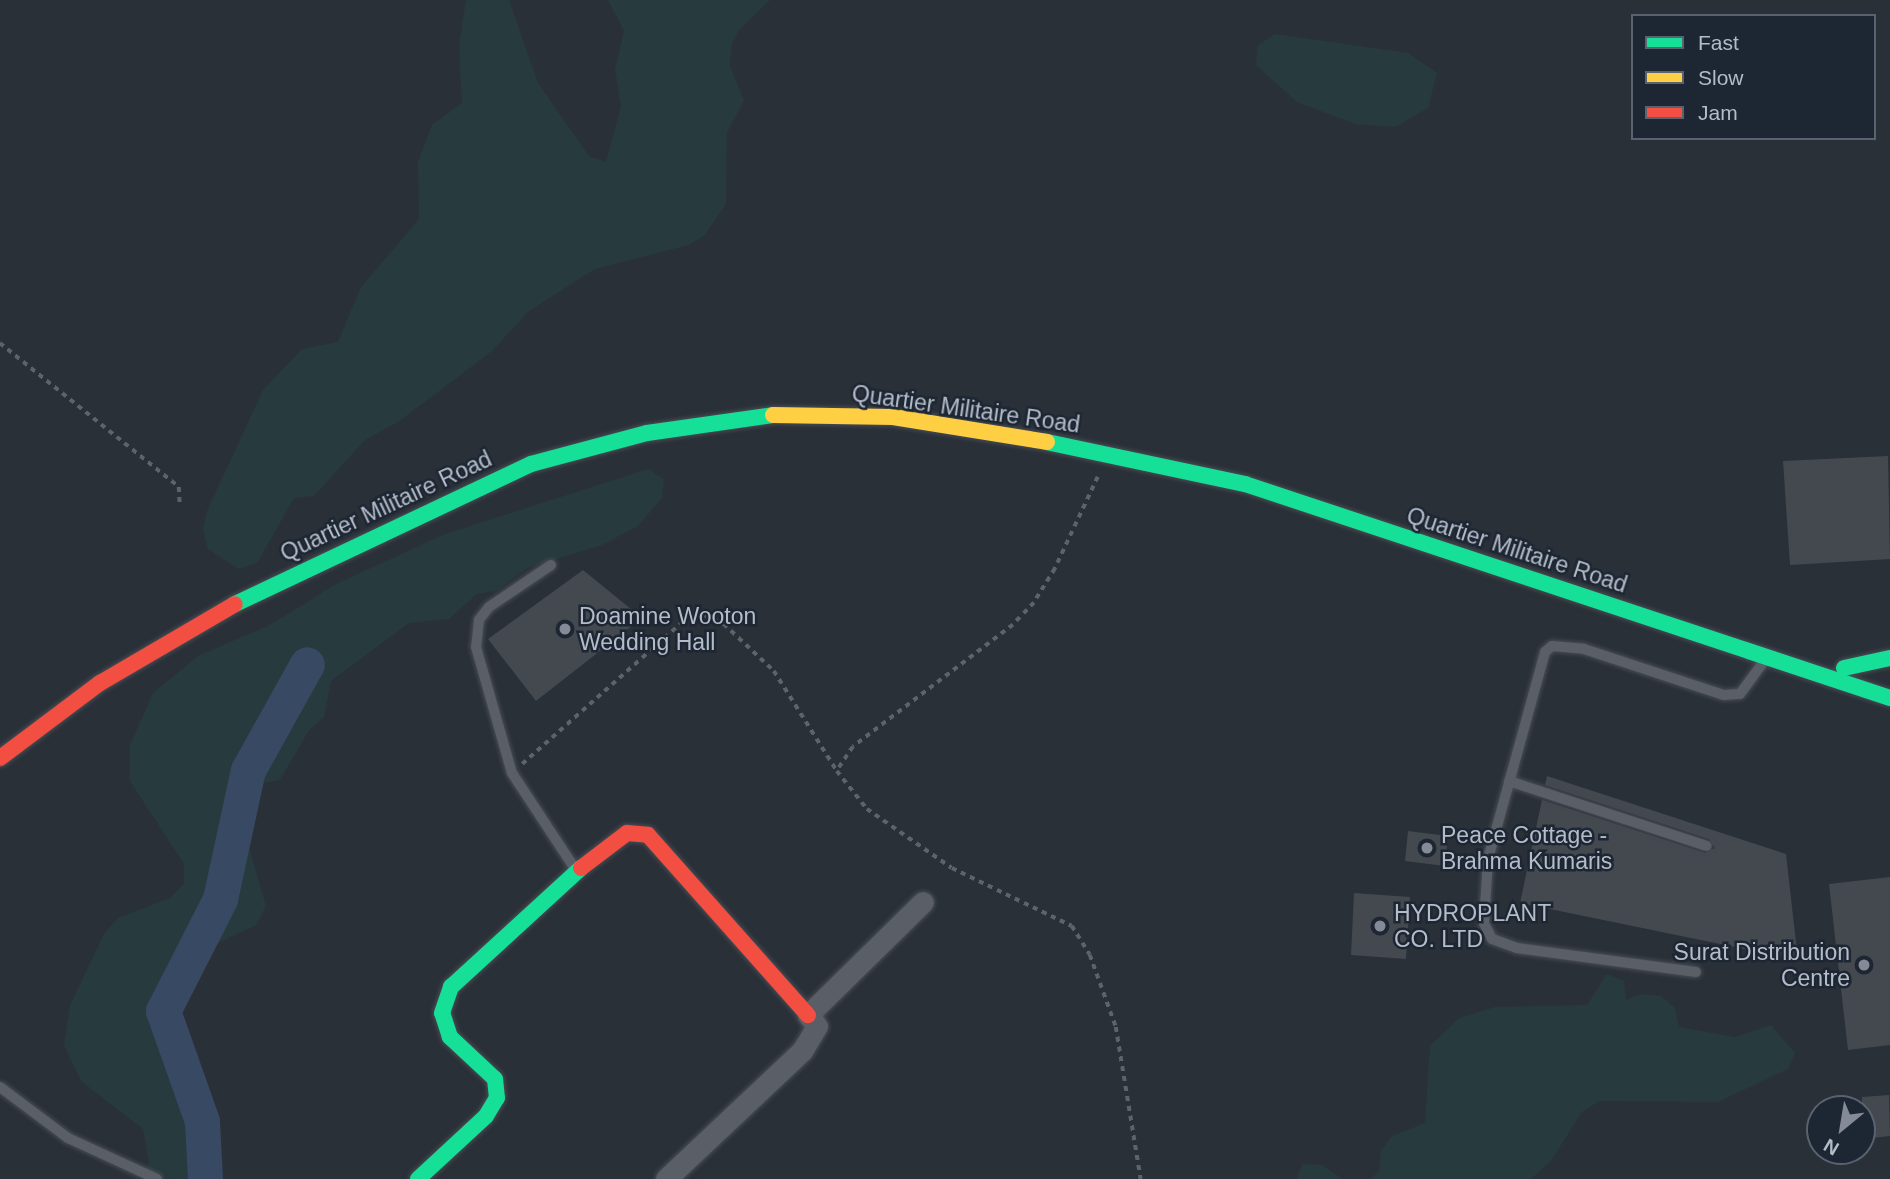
<!DOCTYPE html>
<style>
body{margin:0}
#map{position:relative;width:1890px;height:1179px;overflow:hidden;background:#2a3038;font-family:Arial,sans-serif}
div>[style]{position:absolute}
.green>*{inset:0;background:#273a3e}
.river>*{height:35px;margin:-17.5px;padding:0 17.5px;transform-origin:17.5px;border-radius:17.5px;background:#384963}
.building>*{inset:0;background:#444950}
.path>*{height:3.5px;margin-top:-1.75px;transform-origin:0;background:repeating-linear-gradient(90deg,#5d636a 0 5px,transparent 0 10px)}
.roads{filter:drop-shadow(0 0 2px #484c53) drop-shadow(0 0 2px #484c53)}
.lane>*{height:10px;margin:-5px;padding:0 5px;transform-origin:5px;border-radius:5px;background:#5a5e66}
.street>*{height:21px;margin:-10.5px;padding:0 10.5px;transform-origin:10.5px;border-radius:10.5px;background:#5a5e66}
.fast>*{height:16px;margin:-8px;padding:0 8px;transform-origin:8px;border-radius:8px;background:#16e098}
.slow>*{height:16px;margin:-8px;padding:0 8px;transform-origin:8px;border-radius:8px;background:#ffcf43}
.jam>*{height:16px;margin:-8px;padding:0 8px;transform-origin:8px;border-radius:8px;background:#f24e42}
.dots>*{width:19px;height:19px;translate:-50% -50%;box-sizing:border-box;border:4px solid #1d2633;border-radius:50%}
span{translate:-50% -50%;white-space:nowrap;text-align:center;line-height:1.15;-webkit-text-stroke:5px #1d2633;paint-order:stroke}
.street-label{font-size:23px;color:#b4bcc9}
.poi-label{font-size:23px;color:#b4bcc9}
.left{translate:0 -50%;text-align:left}
.right{translate:-100% -50%;text-align:right}
.legend{position:absolute;left:1631px;top:14px;width:245px;height:126px;box-sizing:border-box;background:#1d2633;border:2px solid #59626f;margin:0;padding:9px 12px;list-style:none;font-size:21px;color:#b4bcc9}
.legend li{display:flex;align-items:center;gap:14px;height:35px}
.legend b{width:35px;border:2px solid #59626f}
.north{position:absolute;left:1806px;top:1095px;width:70px;height:70px;box-sizing:border-box;background:#1d2633;border:2px solid #59626f;border-radius:50%;rotate:210deg;font-size:19px;font-weight:700;line-height:28px;text-align:center;color:#b4bcc9}
.north::after{content:'';display:block;margin:auto;width:24px;height:32px;background:#848b96;clip-path:polygon(50% 0,100% 100%,50% 72%,0 100%)}
</style>
<div id="map">
<div class="green">
<div style="clip-path:polygon(466px 0,509px 0,538px 83px,589px 156px,606px 162px,621px 106px,615px 69px,624px 31px,608px 0,770px 0,738px 31px,731px 47px,730px 67px,744px 100px,727px 133px,726px 204px,705px 235px,689px 245px,595px 269px,529px 311px,491px 352px,398px 422px,365px 440px,314px 496px,294px 498px,257px 563px,239px 569px,208px 549px,203px 530px,207px 511px,263px 390px,302px 349px,338px 342px,361px 287px,419px 219px,418px 162px,432px 125px,462px 103px,459px 46px)"></div>
<div style="clip-path:polygon(1275px 34px,1408px 53px,1437px 73px,1428px 108px,1395px 127px,1355px 124px,1297px 102px,1256px 65px,1258px 45px)"></div>
<div style="clip-path:polygon(648px 469px,664px 479px,662px 498px,638px 526px,602px 545px,527px 568px,497px 591px,477px 594px,449px 619px,409px 623px,331px 681px,324px 717px,309px 730px,280px 780px,261px 783px,247px 796px,245px 834px,266px 906px,256px 925px,203px 950px,181px 1004px,184px 1059px,203px 1179px,144px 1179px,149px 1162px,143px 1129px,81px 1081px,64px 1045px,70px 1005px,104px 934px,118px 918px,170px 898px,184px 884px,184px 864px,130px 781px,130px 745px,153px 693px,198px 656px,270px 625px,336px 584px,445px 534px)"></div>
<div style="clip-path:polygon(1607px 974px,1624px 981px,1626px 1000px,1642px 994px,1661px 996px,1675px 1008px,1679px 1027px,1735px 1037px,1771px 1025px,1795px 1053px,1788px 1069px,1718px 1102px,1599px 1101px,1582px 1112px,1551px 1161px,1531px 1179px,1371px 1179px,1379px 1171px,1381px 1151px,1392px 1136px,1425px 1123px,1430px 1046px,1459px 1018px,1495px 1007px,1587px 1005px)"></div>
<div style="clip-path:polygon(1303px 1164px,1322px 1165px,1343px 1179px,1296px 1179px)"></div>
</div>
<div class="river">
<div style="left:205px;top:1179px;width:58px;rotate:-93deg"></div>
<div style="left:202px;top:1121px;width:117px;rotate:-109.5deg"></div>
<div style="left:163px;top:1011px;width:126px;rotate:-63deg"></div>
<div style="left:220px;top:899px;width:132px;rotate:-77.8deg"></div>
<div style="left:248px;top:770px;width:121px;rotate:-60.9deg"></div>
</div>
<div class="building">
<div style="clip-path:polygon(1888px 456px,1890px 559px,1790px 565px,1783px 461px)"></div>
<div style="clip-path:polygon(583px 570px,642px 618px,536px 701px,488px 639px)"></div>
<div style="clip-path:polygon(1547px 776px,1786px 854px,1798px 960px,1520px 903px,1542px 800px,1705px 853px,1715px 848px,1709px 839px,1545px 785px)"></div>
<div style="clip-path:polygon(1408px 831px,1448px 836px,1445px 866px,1405px 861px)"></div>
<div style="clip-path:polygon(1890px 877px,1890px 1045px,1848px 1050px,1829px 884px)"></div>
<div style="clip-path:polygon(1354px 893px,1410px 897px,1406px 959px,1351px 955px)"></div>
<div style="clip-path:polygon(1889px 1095px,1890px 1136px,1862px 1139px,1862px 1097px)"></div>
</div>
<div class="path">
<div style="left:0;top:343px;width:230px;rotate:38.8deg"></div>
<div style="left:179px;top:487px;width:20px;rotate:87deg"></div>
<div style="left:1098px;top:477px;width:102px;rotate:115.1deg"></div>
<div style="left:1055px;top:569px;width:40px;rotate:122deg"></div>
<div style="left:1034px;top:603px;width:30px;rotate:134deg"></div>
<div style="left:1013px;top:625px;width:201px;rotate:142.7deg"></div>
<div style="left:853px;top:747px;width:29px;rotate:124deg"></div>
<div style="left:837px;top:771px;width:48px;rotate:51.7deg"></div>
<div style="left:867px;top:809px;width:103px;rotate:34.8deg"></div>
<div style="left:952px;top:868px;width:133px;rotate:25.8deg"></div>
<div style="left:1072px;top:926px;width:34px;rotate:58deg"></div>
<div style="left:1090px;top:955px;width:77px;rotate:70.1deg"></div>
<div style="left:1116px;top:1027px;width:154px;rotate:80.7deg"></div>
<div style="left:522px;top:764px;width:231px;rotate:-41.5deg"></div>
<div style="left:695px;top:611px;width:32px;rotate:24deg"></div>
<div style="left:724px;top:624px;width:69px;rotate:43.2deg"></div>
<div style="left:774px;top:671px;width:118px;rotate:57.8deg"></div>
</div>
<div class="roads">
<div class="lane">
<div style="left:551px;top:565px;width:75px;rotate:145.9deg"></div>
<div style="left:489px;top:607px;width:16px;rotate:128deg"></div>
<div style="left:479px;top:620px;width:27px;rotate:96deg"></div>
<div style="left:476px;top:647px;width:131px;rotate:74.1deg"></div>
<div style="left:512px;top:773px;width:115px;rotate:56.7deg"></div>
<div style="left:1509px;top:781px;width:208px;rotate:18.2deg"></div>
<div style="left:1696px;top:972px;width:181px;rotate:-172.4deg"></div>
<div style="left:1517px;top:948px;width:27px;rotate:-160deg"></div>
<div style="left:1492px;top:939px;width:18px;rotate:-117deg"></div>
<div style="left:1484px;top:923px;width:64px;rotate:-86.4deg"></div>
<div style="left:1488px;top:859px;width:215px;rotate:-74.6deg"></div>
<div style="left:1545px;top:652px;width:9px;rotate:-41deg"></div>
<div style="left:1552px;top:646px;width:32px;rotate:5deg"></div>
<div style="left:1584px;top:649px;width:147px;rotate:18.2deg"></div>
<div style="left:1724px;top:695px;width:16px;rotate:-4deg"></div>
<div style="left:1740px;top:694px;width:42px;rotate:-53.7deg"></div>
<div style="left:0;top:1087px;width:85px;rotate:36.9deg"></div>
<div style="left:68px;top:1138px;width:98px;rotate:24.7deg"></div>
</div>
<div class="street">
<div style="left:666px;top:1179px;width:187px;rotate:-43.3deg"></div>
<div style="left:802px;top:1051px;width:29px;rotate:-59deg"></div>
<div style="left:817px;top:1026px;width:14px;rotate:-129deg"></div>
<div style="left:808px;top:1015px;width:161px;rotate:-44.5deg"></div>
</div>
<div class="fast">
<div style="left:1047px;top:442px;width:202px;rotate:12deg"></div>
<div style="left:1245px;top:484px;width:680px;rotate:18.35deg"></div>
<div style="left:235px;top:604px;width:327px;rotate:-25.3deg"></div>
<div style="left:531px;top:464px;width:120px;rotate:-15deg"></div>
<div style="left:647px;top:433px;width:127px;rotate:-8.1deg"></div>
<div style="left:1844px;top:668px;width:47px;rotate:-12.3deg"></div>
<div style="left:418px;top:1179px;width:93px;rotate:-42.8deg"></div>
<div style="left:486px;top:1116px;width:21px;rotate:-59deg"></div>
<div style="left:497px;top:1098px;width:19px;rotate:-96deg"></div>
<div style="left:495px;top:1079px;width:62px;rotate:-137deg"></div>
<div style="left:450px;top:1037px;width:25px;rotate:-108deg"></div>
<div style="left:442px;top:1013px;width:28px;rotate:-71deg"></div>
<div style="left:451px;top:987px;width:176px;rotate:-42.5deg"></div>
</div>
<div class="slow">
<div style="left:773px;top:415px;width:120px;rotate:1deg"></div>
<div style="left:893px;top:417px;width:156px;rotate:9.2deg"></div>
</div>
<div class="jam">
<div style="left:0;top:758px;width:125px;rotate:-36.9deg"></div>
<div style="left:100px;top:683px;width:156px;rotate:-30.3deg"></div>
<div style="left:581px;top:868px;width:58px;rotate:-37.3deg"></div>
<div style="left:627px;top:833px;width:21px;rotate:5deg"></div>
<div style="left:648px;top:835px;width:241px;rotate:48.4deg"></div>
</div>
</div>
<div class="dots">
<div style="left:565px;top:629px;background:#848b96"></div>
<div style="left:1427px;top:848px;background:#848b96"></div>
<div style="left:1380px;top:926px;background:#848b96"></div>
<div style="left:1864px;top:965px;background:#848b96"></div>
</div>
<div class="street-label">
<span style="left:966px;top:409px;rotate:8deg">Quartier Militaire Road</span>
<span style="left:386px;top:506px;rotate:-25deg">Quartier Militaire Road</span>
<span style="left:1517px;top:550px;rotate:18deg">Quartier Militaire Road</span>
</div>
<div class="poi-label">
<span class="left" style="left:579px;top:629px">Doamine Wooton<br>Wedding Hall</span>
<span class="left" style="left:1441px;top:848px">Peace Cottage -<br>Brahma Kumaris</span>
<span class="left" style="left:1394px;top:926px">HYDROPLANT<br>CO. LTD</span>
<span class="right" style="left:1850px;top:965px">Surat Distribution<br>Centre</span>
</div>
<ul class="legend">
<li><b style="height:9px;background:#16e098"></b>Fast</li>
<li><b style="height:9px;background:#ffcf43"></b>Slow</li>
<li><b style="height:9px;background:#f24e42"></b>Jam</li>
</ul>
<div class="north">N</div>
</div>
